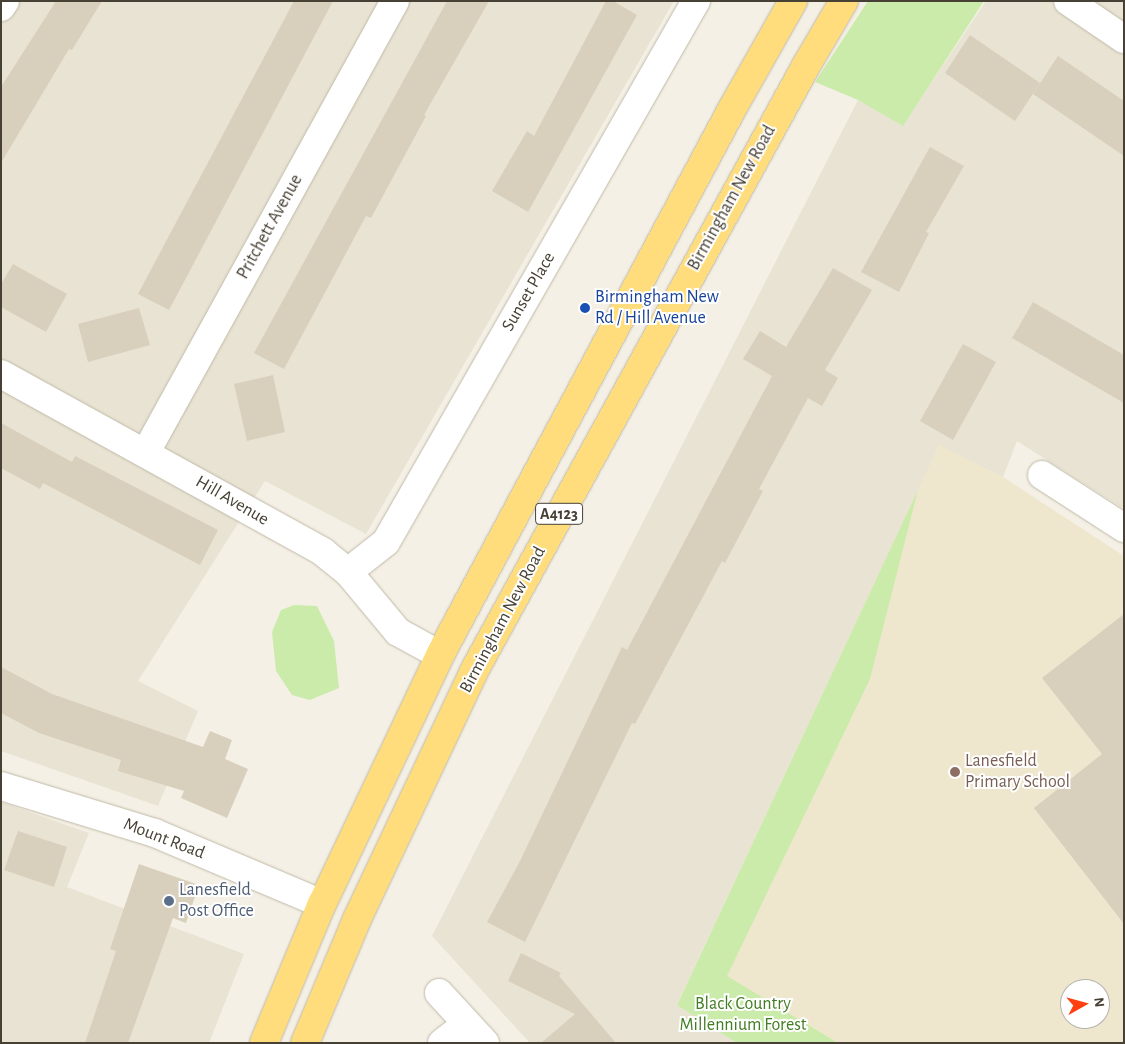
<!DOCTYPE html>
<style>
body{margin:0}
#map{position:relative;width:1125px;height:1044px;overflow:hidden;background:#f4f0e5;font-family:"Alegreya Sans",sans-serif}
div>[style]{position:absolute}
.residential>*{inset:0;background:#e8e3d3}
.education>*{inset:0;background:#eee7ce}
.green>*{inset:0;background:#cbebab}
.building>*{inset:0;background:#d9cfbd}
.roads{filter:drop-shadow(0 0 1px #c0b9a7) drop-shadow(0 0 1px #c0b9a7)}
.minor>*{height:28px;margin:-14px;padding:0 14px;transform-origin:14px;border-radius:14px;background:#fff}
.trunk>*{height:28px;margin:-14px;padding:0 14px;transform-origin:14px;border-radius:14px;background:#ffdc7c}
.dots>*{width:14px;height:14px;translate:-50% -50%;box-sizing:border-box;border:2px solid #fff;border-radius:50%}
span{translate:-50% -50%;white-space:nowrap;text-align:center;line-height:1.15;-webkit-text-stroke:4px #fff;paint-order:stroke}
.shield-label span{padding:1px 4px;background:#fff;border:1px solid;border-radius:4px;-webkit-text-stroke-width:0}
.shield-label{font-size:16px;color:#474034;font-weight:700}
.street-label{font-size:18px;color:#474034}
.transit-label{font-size:18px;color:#164399}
.left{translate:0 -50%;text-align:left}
.education-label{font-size:18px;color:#785e54}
.service-label{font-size:18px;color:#4e5e75}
.park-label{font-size:18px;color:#417d23}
.frame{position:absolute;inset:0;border:2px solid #474034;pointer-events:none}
.north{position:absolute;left:1060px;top:979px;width:50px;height:50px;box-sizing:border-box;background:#fff;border:1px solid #b5b3ae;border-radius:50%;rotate:83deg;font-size:14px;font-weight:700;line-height:20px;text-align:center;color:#474034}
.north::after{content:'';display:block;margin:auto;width:18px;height:22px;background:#ff4011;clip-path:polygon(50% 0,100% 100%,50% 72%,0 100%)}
</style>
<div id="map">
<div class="residential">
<div style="clip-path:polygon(1px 1px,674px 1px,366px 534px,265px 481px,138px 681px,198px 711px,158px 806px,1px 751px)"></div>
<div style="clip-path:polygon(986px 1px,1124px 1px,1124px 509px,1017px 441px,1003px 477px,939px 446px,677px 1004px,737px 1043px,530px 1043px,432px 936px,858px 100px,903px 125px)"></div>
<div style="clip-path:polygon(1px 802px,89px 833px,67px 887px,244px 954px,209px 1043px,1px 1043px)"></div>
</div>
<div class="education">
<div style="clip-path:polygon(evenodd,939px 445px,1003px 477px,1124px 556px,1124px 1043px,737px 1043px,677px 1005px,939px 445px,1070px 989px,1100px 989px,1100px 1019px,1070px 1019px,1070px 989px)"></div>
</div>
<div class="green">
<div style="clip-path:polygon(868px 1px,984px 1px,903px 126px,858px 100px,815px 82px)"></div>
<div style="clip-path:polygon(918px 490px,870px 679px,727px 976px,838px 1043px,737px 1043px,677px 1005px)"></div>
<div style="clip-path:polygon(294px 605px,317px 606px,334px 641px,339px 688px,310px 700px,292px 695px,276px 671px,272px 632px,281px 610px)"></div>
</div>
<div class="building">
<div style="clip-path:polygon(56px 1px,102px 1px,72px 50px,69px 49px,1px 163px,1px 87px)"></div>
<div style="clip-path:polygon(294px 1px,333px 1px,169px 310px,138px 294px)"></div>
<div style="clip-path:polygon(447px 1px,489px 1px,424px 115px,426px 116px,371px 218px,366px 216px,284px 369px,254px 353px)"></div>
<div style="clip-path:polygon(606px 1px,613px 1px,637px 15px,528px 212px,492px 191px,527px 131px,534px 136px)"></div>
<div style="clip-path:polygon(970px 35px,1040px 83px,1015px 121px,945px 73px)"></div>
<div style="clip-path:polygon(1058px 56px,1124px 101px,1124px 156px,1033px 94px)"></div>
<div style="clip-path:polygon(930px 147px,964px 166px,926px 232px,929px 233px,899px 292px,861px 272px)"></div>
<div style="clip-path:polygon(13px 264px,67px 294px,46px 332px,1px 307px,1px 284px)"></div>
<div style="clip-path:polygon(833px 268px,872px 290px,825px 370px,838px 378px,822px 406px,808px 398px,759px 489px,763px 491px,725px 563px,722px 561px,635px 724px,632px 723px,525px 942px,487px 922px,520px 861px,622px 647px,627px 650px,772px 376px,743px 359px,760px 331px,786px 347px)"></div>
<div style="clip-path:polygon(1033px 302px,1124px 355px,1124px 403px,1012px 338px)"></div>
<div style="clip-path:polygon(139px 308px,150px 345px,88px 362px,78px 324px)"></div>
<div style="clip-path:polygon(963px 344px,996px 362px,953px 440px,920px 421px)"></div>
<div style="clip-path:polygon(273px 375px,285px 432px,247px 441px,234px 384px)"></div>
<div style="clip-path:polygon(1px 423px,72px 462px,75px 456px,218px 530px,200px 565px,43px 483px,40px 489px,1px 468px)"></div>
<div style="clip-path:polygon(1124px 614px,1124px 924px,1034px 808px,1102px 754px,1042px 678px)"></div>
<div style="clip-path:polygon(1px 667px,52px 694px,203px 747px,210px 731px,232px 740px,225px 759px,248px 769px,227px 818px,181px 798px,184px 791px,118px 771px,121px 760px,39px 733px,1px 713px)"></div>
<div style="clip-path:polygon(18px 831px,67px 847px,54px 887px,4px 870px)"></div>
<div style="clip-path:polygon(139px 864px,199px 885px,186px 923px,173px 918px,128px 1043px,85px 1043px,116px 951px,110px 949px)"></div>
<div style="clip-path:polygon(521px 953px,561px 973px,559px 976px,616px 1043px,541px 1043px,575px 1014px,508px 981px)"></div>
</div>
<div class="roads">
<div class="minor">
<div style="left:1068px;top:1px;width:68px;rotate:34.2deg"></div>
<div style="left:1px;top:7px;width:7px;rotate:-56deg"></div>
<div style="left:1px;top:374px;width:368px;rotate:28.9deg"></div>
<div style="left:323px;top:552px;width:32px;rotate:39deg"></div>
<div style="left:348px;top:572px;width:78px;rotate:50.2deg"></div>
<div style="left:398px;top:632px;width:48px;rotate:28.7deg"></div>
<div style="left:146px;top:452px;width:515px;rotate:-61.1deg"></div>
<div style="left:1042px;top:475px;width:98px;rotate:32.9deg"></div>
<div style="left:348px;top:572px;width:48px;rotate:-38.3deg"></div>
<div style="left:386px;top:542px;width:624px;rotate:-60.19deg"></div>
<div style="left:1px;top:786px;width:161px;rotate:17deg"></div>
<div style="left:155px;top:833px;width:181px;rotate:23deg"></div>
<div style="left:439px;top:993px;width:68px;rotate:47.4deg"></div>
<div style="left:442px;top:1043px;width:31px;rotate:-38deg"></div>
</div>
<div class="trunk">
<div style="left:264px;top:1043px;width:151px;rotate:-67.4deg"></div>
<div style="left:322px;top:904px;width:276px;rotate:-64.6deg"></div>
<div style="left:440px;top:655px;width:619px;rotate:-61.86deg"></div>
<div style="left:732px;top:109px;width:124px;rotate:-60.5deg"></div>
<div style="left:305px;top:1043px;width:134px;rotate:-67.2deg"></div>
<div style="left:357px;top:919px;width:274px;rotate:-64.7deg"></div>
<div style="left:474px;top:671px;width:692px;rotate:-61.25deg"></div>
<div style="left:807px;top:64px;width:73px;rotate:-59.6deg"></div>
</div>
</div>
<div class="dots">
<div style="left:585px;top:308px;background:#1a4fb4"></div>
<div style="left:955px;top:772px;background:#8d6e63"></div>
<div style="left:169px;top:901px;background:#5c6f8a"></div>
</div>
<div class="shield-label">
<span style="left:559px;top:514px">A4123</span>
</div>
<div class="street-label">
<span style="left:732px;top:198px;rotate:-61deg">Birmingham New Road</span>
<span style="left:270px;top:227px;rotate:-61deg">Pritchett Avenue</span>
<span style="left:529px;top:292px;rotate:-60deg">Sunset Place</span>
<span style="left:232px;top:501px;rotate:30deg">Hill Avenue</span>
<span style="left:503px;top:620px;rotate:-62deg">Birmingham New Road</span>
<span style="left:164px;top:839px;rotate:21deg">Mount Road</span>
</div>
<div class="transit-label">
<span class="left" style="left:595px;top:308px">Birmingham New<br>Rd / Hill Avenue</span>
</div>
<div class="education-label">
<span class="left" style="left:965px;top:772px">Lanesfield<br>Primary School</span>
</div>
<div class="service-label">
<span class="left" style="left:179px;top:901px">Lanesfield<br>Post Office</span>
</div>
<div class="park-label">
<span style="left:743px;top:1015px">Black Country<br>Millennium Forest</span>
</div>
<div class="frame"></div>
<div class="north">N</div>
</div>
